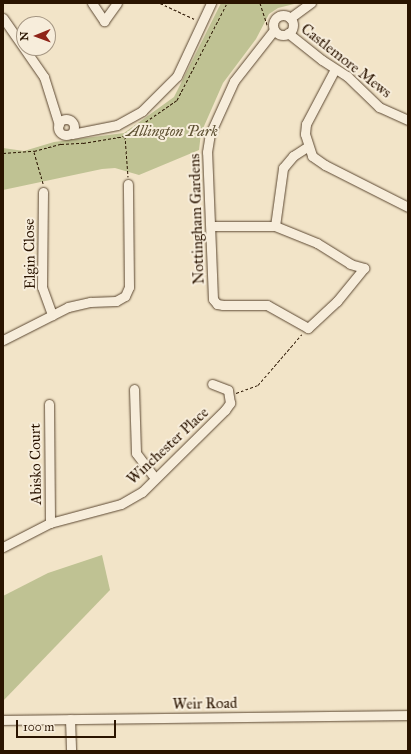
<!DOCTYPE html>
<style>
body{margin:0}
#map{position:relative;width:411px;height:754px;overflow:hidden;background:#f2e4c8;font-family:"IM FELL Great Primer",serif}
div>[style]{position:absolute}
.green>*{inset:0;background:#bfc293}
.path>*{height:1px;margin-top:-0.5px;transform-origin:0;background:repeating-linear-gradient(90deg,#2a1400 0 3px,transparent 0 5px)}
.roads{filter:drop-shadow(0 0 1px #5c4832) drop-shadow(0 0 1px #5c4832)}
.minor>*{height:9px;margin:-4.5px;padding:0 4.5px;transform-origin:4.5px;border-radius:4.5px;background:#f7eddb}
.minor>.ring{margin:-4.5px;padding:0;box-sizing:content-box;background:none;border:9px solid #f7eddb;border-radius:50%}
span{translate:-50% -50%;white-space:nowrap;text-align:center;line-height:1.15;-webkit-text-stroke:4px #f7eddb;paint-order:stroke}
.street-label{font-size:15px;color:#2a1400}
.park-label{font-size:15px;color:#5e5133;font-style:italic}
.frame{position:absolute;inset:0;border:4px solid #2a1400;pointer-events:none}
.north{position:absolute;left:16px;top:16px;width:40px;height:40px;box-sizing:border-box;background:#f7eddb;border:1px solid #a59683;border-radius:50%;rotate:269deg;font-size:11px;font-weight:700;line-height:16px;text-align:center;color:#2a1400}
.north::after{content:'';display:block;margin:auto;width:14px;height:18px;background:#8f2418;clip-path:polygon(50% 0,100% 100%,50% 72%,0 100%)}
.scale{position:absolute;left:16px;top:720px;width:100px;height:18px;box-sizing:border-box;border:2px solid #2a1400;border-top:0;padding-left:5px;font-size:12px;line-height:14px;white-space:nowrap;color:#2a1400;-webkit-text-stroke:3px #f7eddb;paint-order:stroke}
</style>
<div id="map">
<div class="green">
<div style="clip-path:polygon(221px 3px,298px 3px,278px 8px,269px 14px,256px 39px,223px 83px,201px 133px,199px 150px,139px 175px,115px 168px,102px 169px,3px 190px,3px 148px,24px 151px,54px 142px,124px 133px,174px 97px)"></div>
<div style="clip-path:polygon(102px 555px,110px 590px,3px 701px,3px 596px,48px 573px)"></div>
</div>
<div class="path">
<div style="left:160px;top:3px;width:38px;rotate:25deg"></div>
<div style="left:260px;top:3px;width:23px;rotate:72deg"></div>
<div style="left:125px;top:136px;width:41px;rotate:85.8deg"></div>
<div style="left:34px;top:152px;width:33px;rotate:74deg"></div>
<div style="left:3px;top:153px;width:31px;rotate:-4deg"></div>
<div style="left:34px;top:151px;width:28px;rotate:-15deg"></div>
<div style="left:61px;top:144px;width:22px;rotate:-3deg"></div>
<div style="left:83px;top:143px;width:43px;rotate:-9.5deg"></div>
<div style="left:125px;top:136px;width:63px;rotate:-34.7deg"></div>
<div style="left:177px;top:100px;width:109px;rotate:-62.7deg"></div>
<div style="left:236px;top:393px;width:23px;rotate:-20deg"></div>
<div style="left:258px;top:385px;width:67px;rotate:-49.2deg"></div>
</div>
<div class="roads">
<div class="minor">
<div style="left:92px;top:3px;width:22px;rotate:56deg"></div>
<div style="left:104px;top:21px;width:22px;rotate:-54deg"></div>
<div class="ring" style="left:273px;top:15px;width:11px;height:11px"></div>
<div style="left:3px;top:18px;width:72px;rotate:55.2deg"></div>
<div style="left:44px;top:77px;width:50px;rotate:72.6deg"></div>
<div style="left:290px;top:18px;width:26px;rotate:-36deg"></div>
<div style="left:288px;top:33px;width:43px;rotate:38.5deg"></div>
<div style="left:322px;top:60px;width:30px;rotate:33deg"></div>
<div style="left:347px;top:76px;width:45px;rotate:44.1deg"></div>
<div style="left:379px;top:107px;width:32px;rotate:24deg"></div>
<div style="left:335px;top:69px;width:62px;rotate:117.8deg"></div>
<div style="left:306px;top:124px;width:10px;rotate:96deg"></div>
<div style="left:305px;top:134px;width:23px;rotate:72deg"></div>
<div style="left:312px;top:156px;width:16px;rotate:35deg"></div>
<div style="left:325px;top:165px;width:93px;rotate:26.8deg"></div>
<div class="ring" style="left:58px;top:119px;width:7px;height:7px"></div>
<div style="left:72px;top:134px;width:46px;rotate:-11.3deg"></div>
<div style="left:117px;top:125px;width:29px;rotate:-29deg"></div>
<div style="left:142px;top:111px;width:49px;rotate:-45deg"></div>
<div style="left:177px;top:76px;width:81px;rotate:-65deg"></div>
<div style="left:43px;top:192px;width:95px;rotate:90.6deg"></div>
<div style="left:42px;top:287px;width:30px;rotate:70deg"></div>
<div style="left:212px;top:226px;width:63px"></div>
<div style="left:275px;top:226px;width:45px;rotate:22deg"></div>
<div style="left:317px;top:243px;width:39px;rotate:32deg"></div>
<div style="left:350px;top:264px;width:15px;rotate:16deg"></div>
<div style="left:364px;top:268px;width:43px;rotate:129.3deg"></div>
<div style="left:337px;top:301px;width:40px;rotate:137deg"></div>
<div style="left:308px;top:328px;width:47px;rotate:-150.7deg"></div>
<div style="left:267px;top:305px;width:44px;rotate:180deg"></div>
<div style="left:223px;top:305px;width:6px;rotate:-171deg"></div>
<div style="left:217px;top:304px;width:6px;rotate:-129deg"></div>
<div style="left:213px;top:299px;width:147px;rotate:-92.3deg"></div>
<div style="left:207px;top:152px;width:18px;rotate:-81deg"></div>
<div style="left:210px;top:134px;width:58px;rotate:-65.6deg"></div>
<div style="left:234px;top:81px;width:65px;rotate:-51.9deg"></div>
<div style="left:275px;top:226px;width:59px;rotate:-82.1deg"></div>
<div style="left:283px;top:168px;width:16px;rotate:-50deg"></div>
<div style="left:293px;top:156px;width:17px;rotate:-33deg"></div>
<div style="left:3px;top:340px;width:73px;rotate:-26.9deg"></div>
<div style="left:68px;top:307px;width:23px;rotate:-13deg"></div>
<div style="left:90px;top:302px;width:26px;rotate:-2deg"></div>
<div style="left:116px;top:301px;width:10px;rotate:-29deg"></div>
<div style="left:125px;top:296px;width:10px;rotate:-66deg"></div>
<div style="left:129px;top:287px;width:103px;rotate:-90.6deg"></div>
<div style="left:134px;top:389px;width:64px;rotate:88.2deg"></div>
<div style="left:136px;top:453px;width:31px;rotate:53deg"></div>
<div style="left:49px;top:404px;width:119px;rotate:89.5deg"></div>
<div style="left:3px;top:547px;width:53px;rotate:-27.1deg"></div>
<div style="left:50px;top:523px;width:73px;rotate:-15deg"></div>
<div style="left:121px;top:504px;width:24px;rotate:-30deg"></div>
<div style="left:142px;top:492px;width:117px;rotate:-44.7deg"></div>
<div style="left:225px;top:410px;width:9px;rotate:-54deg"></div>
<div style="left:230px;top:403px;width:13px;rotate:-99deg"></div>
<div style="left:228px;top:390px;width:17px;rotate:-159deg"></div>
<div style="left:70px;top:719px;width:32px;rotate:88deg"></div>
<div style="left:3px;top:720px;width:405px;rotate:-0.7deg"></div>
</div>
</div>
<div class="street-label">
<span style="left:346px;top:61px;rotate:38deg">Castlemore Mews</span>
<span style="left:197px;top:219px;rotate:-92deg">Nottingham Gardens</span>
<span style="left:30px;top:254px;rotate:-91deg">Elgin Close</span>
<span style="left:168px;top:446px;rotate:-43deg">Winchester Place</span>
<span style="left:36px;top:464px;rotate:-91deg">Abisko Court</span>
<span style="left:205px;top:704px;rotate:-1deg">Weir Road</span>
</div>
<div class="park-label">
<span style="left:172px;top:132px">Allington Park</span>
</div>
<div class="frame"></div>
<div class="north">N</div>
<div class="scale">100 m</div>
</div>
